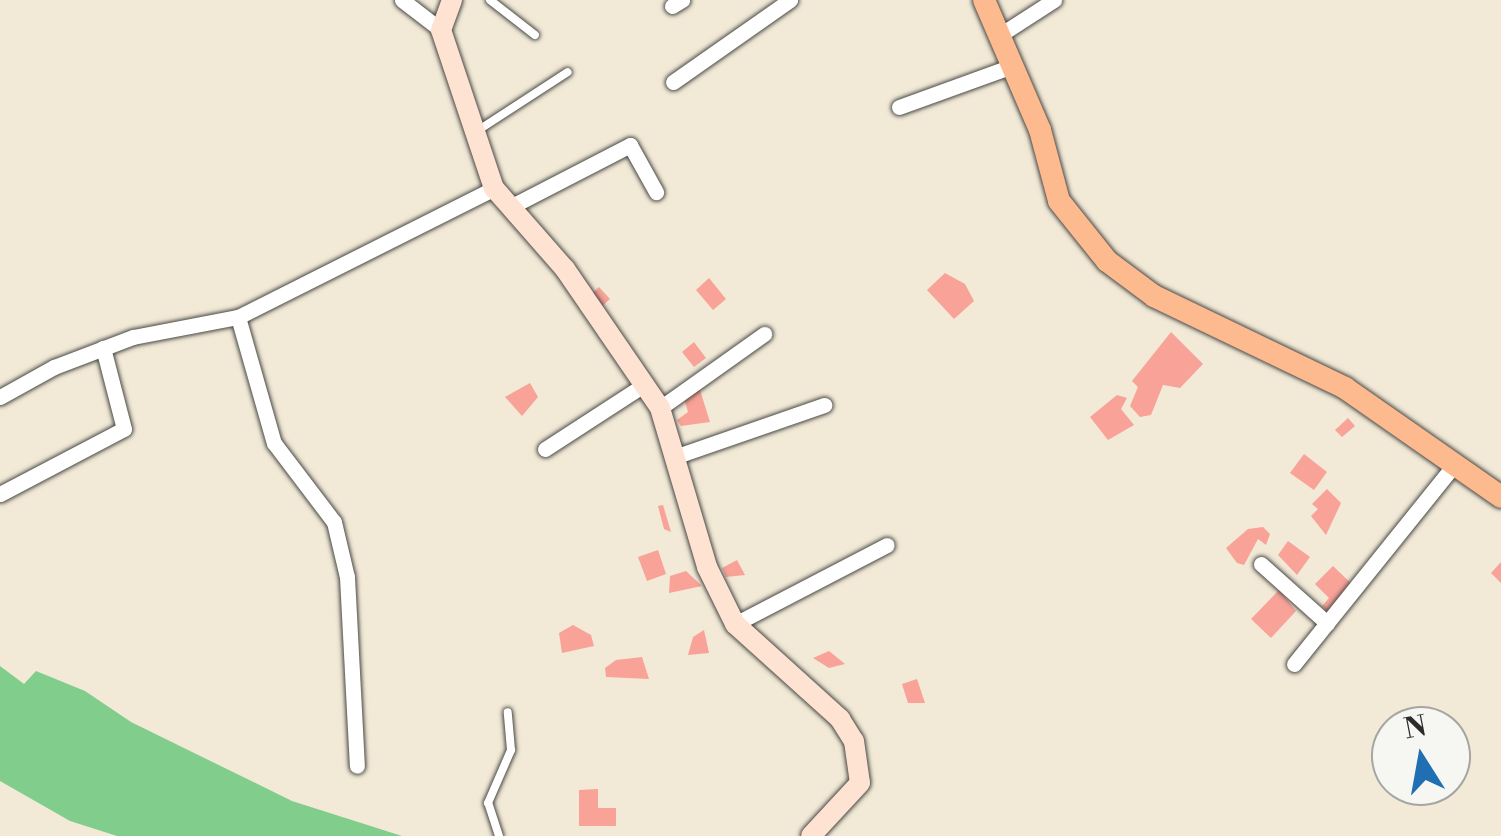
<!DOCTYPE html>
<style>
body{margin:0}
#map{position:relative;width:1501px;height:836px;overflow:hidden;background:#f2ead7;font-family:"Libre Bodoni",serif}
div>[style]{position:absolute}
.green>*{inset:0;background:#81cd8b}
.building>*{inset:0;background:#f8a298}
.roads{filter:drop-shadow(0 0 2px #494845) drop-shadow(0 0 2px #494845)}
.lane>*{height:8px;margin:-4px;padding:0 4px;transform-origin:4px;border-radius:4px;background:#fff}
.street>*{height:15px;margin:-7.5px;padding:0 7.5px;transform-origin:7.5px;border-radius:7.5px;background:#fff}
.secondary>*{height:20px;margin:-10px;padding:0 10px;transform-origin:10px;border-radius:10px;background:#fee3d2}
.primary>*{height:22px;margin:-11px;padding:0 11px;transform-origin:11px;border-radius:11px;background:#fcba8e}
span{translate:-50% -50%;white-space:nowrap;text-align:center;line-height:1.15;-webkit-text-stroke:8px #f6f6f2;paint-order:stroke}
.north{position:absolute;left:1371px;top:706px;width:100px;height:100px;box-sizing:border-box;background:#f6f6f2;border:2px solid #a5a5a2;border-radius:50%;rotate:349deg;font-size:28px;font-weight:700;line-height:40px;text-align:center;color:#2b2b2b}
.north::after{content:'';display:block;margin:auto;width:35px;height:45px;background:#1f6fb2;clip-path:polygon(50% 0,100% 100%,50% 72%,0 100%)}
</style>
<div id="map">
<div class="green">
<div style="clip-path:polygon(0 666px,24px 684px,36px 671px,85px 691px,131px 722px,292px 801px,402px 836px,117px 836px,70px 821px,0 781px)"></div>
</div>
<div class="building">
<div style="clip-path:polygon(945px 273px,965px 284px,974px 301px,954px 319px,927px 290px)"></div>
<div style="clip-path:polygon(709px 278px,726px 299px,713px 310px,696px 290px)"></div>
<div style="clip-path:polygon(599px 287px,610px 299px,599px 309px,588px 297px)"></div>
<div style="clip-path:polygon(1171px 332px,1203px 364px,1180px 388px,1163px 385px,1151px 415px,1140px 417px,1130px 406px,1138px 387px,1132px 381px)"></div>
<div style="clip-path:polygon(694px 342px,706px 358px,694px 367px,682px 352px)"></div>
<div style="clip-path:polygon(530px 383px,538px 397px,522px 416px,505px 397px)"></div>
<div style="clip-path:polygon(700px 390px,710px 422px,681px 426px,677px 420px,688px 412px,683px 395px)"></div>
<div style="clip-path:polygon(1117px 395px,1127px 398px,1121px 409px,1134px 425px,1108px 440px,1090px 417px)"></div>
<div style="clip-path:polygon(1348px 418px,1355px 426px,1342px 437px,1335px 430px)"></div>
<div style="clip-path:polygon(1304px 454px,1327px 472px,1314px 490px,1290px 473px)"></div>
<div style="clip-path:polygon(1327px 489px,1341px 503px,1326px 535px,1311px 516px,1318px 509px,1312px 504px)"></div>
<div style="clip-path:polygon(663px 505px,671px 532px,664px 529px,658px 506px)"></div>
<div style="clip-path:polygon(1263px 527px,1270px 534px,1266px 545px,1258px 539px,1244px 565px,1237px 563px,1226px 548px,1248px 529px)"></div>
<div style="clip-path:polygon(1288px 541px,1310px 557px,1297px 575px,1278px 555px)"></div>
<div style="clip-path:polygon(658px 550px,666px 574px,647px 581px,638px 557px)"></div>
<div style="clip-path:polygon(737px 560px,745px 575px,726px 577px,722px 568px)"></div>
<div style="clip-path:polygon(1501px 562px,1501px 583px,1491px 573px)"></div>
<div style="clip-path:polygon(1333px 566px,1356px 588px,1330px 614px,1322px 606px,1329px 598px,1315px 584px)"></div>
<div style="clip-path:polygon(686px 571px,702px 586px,669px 593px,670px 576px)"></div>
<div style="clip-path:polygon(1279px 590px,1296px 611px,1271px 638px,1251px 619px)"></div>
<div style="clip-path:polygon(573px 625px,591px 635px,594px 646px,562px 653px,559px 633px)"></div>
<div style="clip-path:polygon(704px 630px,709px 653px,688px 655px,693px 637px)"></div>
<div style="clip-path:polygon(829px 651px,845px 664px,829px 668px,813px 658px)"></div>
<div style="clip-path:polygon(642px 657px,649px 679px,606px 677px,605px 668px,616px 660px)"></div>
<div style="clip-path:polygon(917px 679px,925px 703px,908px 703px,902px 684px)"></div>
<div style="clip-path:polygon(598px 789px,598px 808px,616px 808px,616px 826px,579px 826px,579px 790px)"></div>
</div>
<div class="roads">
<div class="lane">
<div style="left:490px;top:0;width:57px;rotate:37.9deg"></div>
<div style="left:477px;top:131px;width:108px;rotate:-33deg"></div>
<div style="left:499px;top:836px;width:35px;rotate:-108deg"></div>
<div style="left:488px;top:803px;width:58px;rotate:-66.5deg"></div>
<div style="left:511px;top:750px;width:38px;rotate:-95deg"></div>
</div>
<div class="street">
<div style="left:402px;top:0;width:49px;rotate:37.6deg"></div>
<div style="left:672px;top:6px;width:12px;rotate:-31deg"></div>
<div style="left:1003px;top:33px;width:61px;rotate:-32.9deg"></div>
<div style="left:673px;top:82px;width:143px;rotate:-35deg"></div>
<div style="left:899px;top:107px;width:123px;rotate:-19.9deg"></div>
<div style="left:512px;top:206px;width:133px;rotate:-27.3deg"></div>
<div style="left:630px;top:145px;width:54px;rotate:61deg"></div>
<div style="left:238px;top:317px;width:131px;rotate:74.1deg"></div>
<div style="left:274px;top:443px;width:99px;rotate:52.8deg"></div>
<div style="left:334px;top:522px;width:57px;rotate:76.7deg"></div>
<div style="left:347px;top:577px;width:189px;rotate:87deg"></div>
<div style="left:0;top:397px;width:62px;rotate:-29.1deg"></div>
<div style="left:54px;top:367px;width:85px;rotate:-20.8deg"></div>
<div style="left:133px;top:337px;width:107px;rotate:-10.8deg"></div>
<div style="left:238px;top:317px;width:287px;rotate:-26.7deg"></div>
<div style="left:660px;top:408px;width:128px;rotate:-35.4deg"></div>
<div style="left:545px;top:449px;width:119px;rotate:-33deg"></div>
<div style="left:677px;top:456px;width:156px;rotate:-19.1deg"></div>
<div style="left:0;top:494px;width:140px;rotate:-27.7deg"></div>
<div style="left:124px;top:429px;width:84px;rotate:-104.5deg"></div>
<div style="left:1261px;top:564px;width:89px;rotate:41.8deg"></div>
<div style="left:735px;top:624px;width:171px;rotate:-27.5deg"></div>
<div style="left:1294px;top:664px;width:257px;rotate:-51.2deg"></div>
</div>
<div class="secondary">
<div style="left:452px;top:0;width:32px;rotate:110deg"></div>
<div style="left:441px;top:30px;width:167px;rotate:71.5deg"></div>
<div style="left:494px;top:188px;width:108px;rotate:48.8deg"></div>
<div style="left:565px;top:269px;width:168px;rotate:55.6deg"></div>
<div style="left:660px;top:408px;width:166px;rotate:73.5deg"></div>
<div style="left:707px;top:567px;width:64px;rotate:63.8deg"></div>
<div style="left:735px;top:624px;width:142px;rotate:42.1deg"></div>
<div style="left:840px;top:719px;width:26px;rotate:58deg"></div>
<div style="left:854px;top:741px;width:42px;rotate:81.9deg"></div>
<div style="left:860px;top:783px;width:72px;rotate:132.8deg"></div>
</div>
<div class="primary">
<div style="left:984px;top:0;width:142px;rotate:66.7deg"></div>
<div style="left:1040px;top:130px;width:73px;rotate:75deg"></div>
<div style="left:1059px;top:201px;width:77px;rotate:51.3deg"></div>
<div style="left:1107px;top:261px;width:59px;rotate:36.7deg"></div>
<div style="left:1154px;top:296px;width:212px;rotate:25.7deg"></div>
<div style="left:1345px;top:388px;width:190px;rotate:34.9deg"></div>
</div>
</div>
<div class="north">N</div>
</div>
